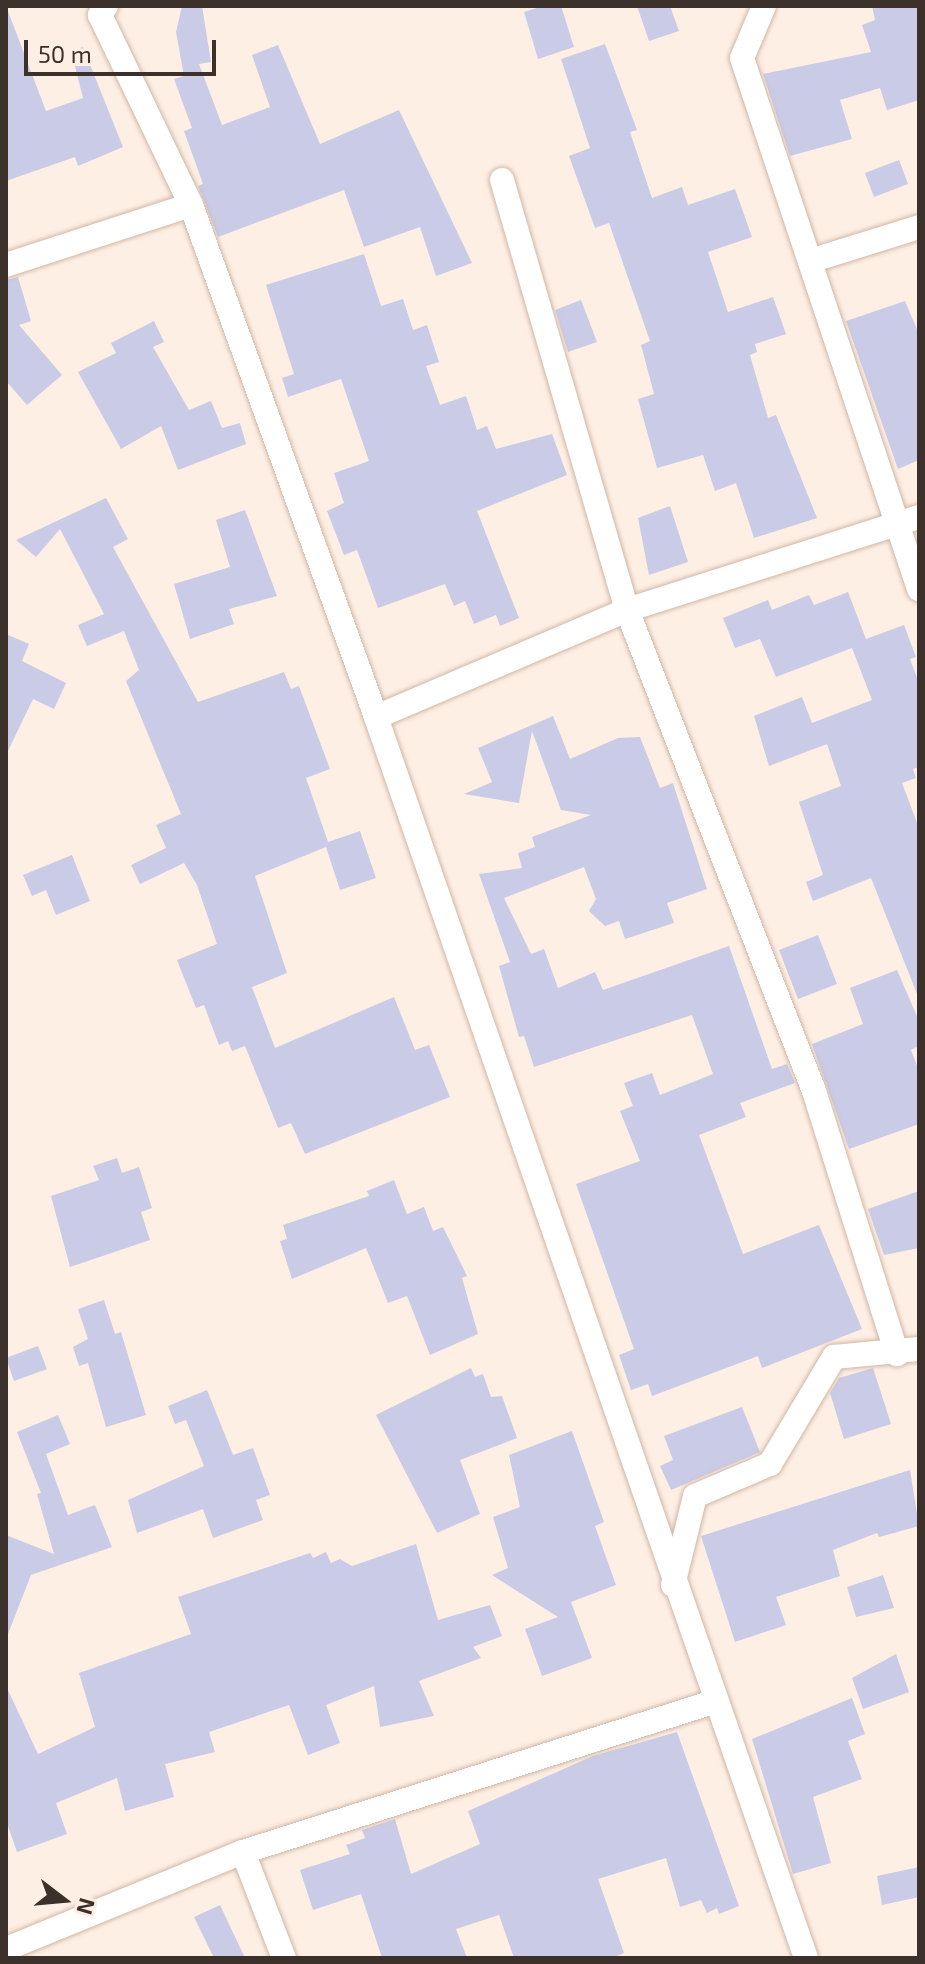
<!DOCTYPE html>
<style>
body{margin:0}
#map{position:relative;width:925px;height:1964px;overflow:hidden;background:#feefe4;font-family:"Exo 2",sans-serif}
div>[style]{position:absolute}
.building>*{inset:0;background:#cacbe6}
.roads{filter:drop-shadow(0 0 2px #d0b7a6) drop-shadow(0 0 2px #d0b7a6)}
.minor>*{height:24px;margin:-12px;padding:0 12px;transform-origin:12px;border-radius:12px;background:#fff}
span{translate:-50% -50%;white-space:nowrap;text-align:center;line-height:1.15;-webkit-text-stroke:6px #feefe4;paint-order:stroke}
.frame{position:absolute;inset:0;border:8px solid #3b312a;pointer-events:none}
.north{position:absolute;left:24px;top:1860px;width:80px;height:80px;-webkit-text-stroke:6px #feefe4;paint-order:stroke;rotate:106deg;font-size:22px;font-weight:700;line-height:32px;text-align:center;color:#3b312a}
.north::after{content:'';display:block;margin:auto;width:28px;height:36px;background:#3b312a;clip-path:polygon(50% 0,100% 100%,50% 72%,0 100%)}
.scale{position:absolute;left:24px;top:40px;width:192px;height:36px;box-sizing:border-box;border:4px solid #3b312a;border-top:0;padding-left:10px;font-size:24px;line-height:28px;white-space:nowrap;color:#3b312a;-webkit-text-stroke:6px #feefe4;paint-order:stroke}
</style>
<div id="map">
<div class="building">
<div style="clip-path:polygon(6px 6px,46px 111px,83px 98px,71px 51px,83px 47px,123px 147px,78px 166px,75px 157px,6px 181px)"></div>
<div style="clip-path:polygon(182px 6px,202px 6px,211px 62px,199px 64px,222px 125px,270px 107px,252px 55px,278px 45px,320px 144px,399px 110px,472px 263px,436px 276px,420px 227px,364px 247px,344px 190px,218px 237px,198px 186px,203px 184px,184px 131px,192px 128px,174px 79px,184px 76px,176px 32px)"></div>
<div style="clip-path:polygon(543px 6px,561px 6px,574px 47px,538px 59px,524px 12px)"></div>
<div style="clip-path:polygon(637px 6px,670px 6px,679px 31px,649px 41px)"></div>
<div style="clip-path:polygon(872px 6px,919px 6px,919px 100px,887px 110px,880px 88px,840px 100px,852px 139px,790px 156px,763px 74px,871px 52px,862px 25px,875px 20px)"></div>
<div style="clip-path:polygon(605px 44px,637px 130px,630px 132px,652px 198px,682px 187px,688px 205px,735px 189px,752px 237px,708px 252px,728px 312px,773px 297px,786px 334px,755px 344px,757px 352px,750px 355px,768px 418px,776px 415px,817px 518px,754px 538px,736px 483px,715px 491px,703px 455px,657px 468px,638px 399px,654px 394px,641px 345px,650px 341px,609px 223px,595px 228px,569px 156px,590px 148px,561px 59px)"></div>
<div style="clip-path:polygon(899px 160px,908px 184px,874px 197px,865px 173px)"></div>
<div style="clip-path:polygon(364px 254px,381px 306px,403px 299px,413px 330px,427px 325px,439px 362px,426px 366px,440px 405px,466px 396px,477px 430px,487px 426px,496px 449px,552px 434px,567px 475px,477px 511px,519px 618px,500px 626px,496px 615px,474px 624px,465px 601px,454px 606px,445px 584px,378px 608px,357px 550px,344px 555px,327px 511px,344px 503px,334px 473px,369px 461px,341px 379px,288px 397px,282px 378px,294px 374px,266px 285px)"></div>
<div style="clip-path:polygon(18px 277px,31px 321px,19px 325px,62px 375px,27px 405px,6px 381px,6px 280px)"></div>
<div style="clip-path:polygon(581px 300px,597px 342px,568px 352px,555px 310px)"></div>
<div style="clip-path:polygon(905px 301px,919px 334px,919px 460px,898px 469px,846px 321px)"></div>
<div style="clip-path:polygon(154px 321px,164px 342px,153px 347px,189px 410px,211px 401px,222px 428px,240px 423px,246px 444px,178px 470px,161px 426px,121px 449px,78px 372px,116px 353px,111px 343px)"></div>
<div style="clip-path:polygon(106px 498px,128px 539px,113px 547px,198px 702px,284px 672px,291px 689px,299px 686px,330px 769px,306px 778px,328px 842px,360px 831px,376px 878px,340px 890px,326px 847px,255px 876px,287px 973px,252px 987px,275px 1048px,394px 997px,415px 1050px,429px 1045px,450px 1097px,305px 1154px,291px 1123px,278px 1128px,245px 1046px,232px 1051px,228px 1041px,219px 1045px,204px 1005px,196px 1008px,177px 960px,217px 944px,197px 885px,184px 863px,140px 884px,131px 865px,166px 848px,156px 825px,181px 814px,126px 681px,139px 670px,124px 631px,87px 646px,78px 625px,104px 614px,60px 529px,36px 557px,16px 540px)"></div>
<div style="clip-path:polygon(670px 506px,688px 562px,649px 575px,638px 518px)"></div>
<div style="clip-path:polygon(245px 510px,277px 596px,229px 609px,234px 624px,190px 639px,174px 584px,230px 567px,216px 520px)"></div>
<div style="clip-path:polygon(848px 592px,866px 639px,904px 625px,916px 657px,910px 659px,919px 683px,919px 767px,913px 769px,916px 778px,902px 783px,919px 828px,917px 994px,871px 878px,813px 901px,806px 882px,823px 875px,799px 802px,841px 786px,827px 744px,769px 766px,754px 716px,802px 697px,812px 723px,872px 700px,852px 648px,776px 677px,760px 639px,735px 648px,723px 618px,768px 600px,772px 610px,809px 595px,814px 605px)"></div>
<div style="clip-path:polygon(6px 634px,29px 644px,22px 661px,66px 683px,54px 709px,33px 699px,6px 755px)"></div>
<div style="clip-path:polygon(553px 716px,570px 759px,618px 738px,640px 737px,660px 788px,673px 783px,707px 889px,667px 903px,674px 923px,625px 939px,619px 921px,605px 926px,589px 911px,596px 899px,584px 867px,504px 898px,531px 954px,544px 949px,558px 988px,595px 972px,603px 990px,729px 946px,772px 1069px,787px 1064px,795px 1083px,740px 1103px,746px 1117px,699px 1135px,743px 1254px,819px 1225px,862px 1329px,762px 1368px,758px 1356px,652px 1396px,648px 1384px,631px 1390px,619px 1355px,634px 1349px,576px 1184px,640px 1161px,620px 1111px,633px 1106px,624px 1083px,652px 1073px,660px 1095px,713px 1074px,692px 1015px,534px 1067px,524px 1036px,519px 1037px,499px 966px,510px 962px,479px 874px,522px 868px,518px 853px,535px 847px,532px 837px,591px 815px,561px 810px,532px 731px,519px 803px,464px 794px,492px 782px,478px 748px)"></div>
<div style="clip-path:polygon(72px 855px,90px 901px,56px 915px,46px 890px,32px 896px,23px 875px)"></div>
<div style="clip-path:polygon(818px 935px,837px 984px,798px 999px,779px 950px)"></div>
<div style="clip-path:polygon(897px 970px,919px 1021px,919px 1046px,911px 1050px,919px 1071px,919px 1124px,849px 1149px,812px 1044px,863px 1024px,850px 988px)"></div>
<div style="clip-path:polygon(117px 1158px,122px 1173px,139px 1167px,152px 1208px,141px 1212px,150px 1240px,70px 1267px,51px 1196px,99px 1180px,93px 1166px)"></div>
<div style="clip-path:polygon(394px 1180px,407px 1214px,424px 1207px,433px 1231px,443px 1227px,467px 1276px,462px 1278px,478px 1334px,430px 1355px,407px 1296px,388px 1303px,366px 1248px,292px 1279px,280px 1241px,287px 1239px,283px 1225px,369px 1196px,367px 1191px)"></div>
<div style="clip-path:polygon(919px 1191px,919px 1248px,884px 1255px,868px 1209px)"></div>
<div style="clip-path:polygon(104px 1300px,115px 1334px,121px 1332px,146px 1415px,106px 1427px,88px 1363px,79px 1366px,73px 1347px,88px 1339px,78px 1309px)"></div>
<div style="clip-path:polygon(38px 1346px,47px 1369px,14px 1381px,6px 1358px)"></div>
<div style="clip-path:polygon(471px 1368px,475px 1377px,483px 1374px,491px 1397px,502px 1396px,517px 1438px,460px 1460px,480px 1514px,437px 1533px,376px 1415px)"></div>
<div style="clip-path:polygon(873px 1368px,891px 1424px,844px 1439px,830px 1393px,839px 1378px)"></div>
<div style="clip-path:polygon(207px 1390px,233px 1455px,253px 1448px,270px 1495px,256px 1500px,263px 1520px,213px 1538px,203px 1509px,137px 1533px,128px 1500px,204px 1466px,186px 1420px,175px 1424px,168px 1406px)"></div>
<div style="clip-path:polygon(742px 1407px,760px 1452px,671px 1490px,660px 1466px,673px 1460px,664px 1436px)"></div>
<div style="clip-path:polygon(58px 1415px,70px 1444px,46px 1454px,68px 1515px,95px 1505px,112px 1547px,31px 1575px,6px 1639px,6px 1535px,54px 1554px,37px 1494px,41px 1493px,17px 1432px)"></div>
<div style="clip-path:polygon(572px 1431px,604px 1522px,595px 1526px,616px 1585px,571px 1602px,592px 1658px,542px 1676px,525px 1629px,558px 1617px,492px 1575px,508px 1568px,493px 1517px,520px 1507px,509px 1455px)"></div>
<div style="clip-path:polygon(910px 1470px,919px 1526px,879px 1537px,877px 1533px,833px 1550px,840px 1576px,776px 1597px,786px 1625px,735px 1642px,701px 1536px)"></div>
<div style="clip-path:polygon(416px 1544px,438px 1620px,490px 1605px,502px 1636px,473px 1647px,481px 1658px,419px 1681px,434px 1716px,380px 1727px,374px 1686px,326px 1705px,340px 1743px,308px 1755px,289px 1705px,209px 1732px,215px 1752px,165px 1764px,174px 1797px,125px 1811px,117px 1778px,56px 1803px,67px 1834px,17px 1852px,6px 1820px,6px 1686px,38px 1754px,95px 1727px,79px 1673px,191px 1634px,178px 1597px,310px 1553px,313px 1558px,326px 1552px,331px 1563px,340px 1559px,352px 1566px)"></div>
<div style="clip-path:polygon(883px 1575px,894px 1608px,856px 1617px,847px 1587px)"></div>
<div style="clip-path:polygon(896px 1654px,909px 1692px,863px 1709px,852px 1678px)"></div>
<div style="clip-path:polygon(852px 1698px,865px 1734px,848px 1741px,862px 1779px,813px 1797px,831px 1863px,793px 1874px,752px 1739px)"></div>
<div style="clip-path:polygon(677px 1732px,739px 1906px,719px 1914px,717px 1908px,707px 1913px,701px 1900px,680px 1907px,666px 1858px,598px 1879px,624px 1953px,612px 1958px,514px 1958px,499px 1915px,456px 1929px,467px 1958px,382px 1958px,361px 1894px,313px 1910px,300px 1870px,350px 1854px,346px 1845px,365px 1838px,362px 1830px,395px 1819px,411px 1874px,480px 1844px,468px 1811px,593px 1756px)"></div>
<div style="clip-path:polygon(919px 1867px,919px 1897px,882px 1905px,877px 1876px)"></div>
<div style="clip-path:polygon(220px 1905px,245px 1958px,214px 1958px,194px 1917px)"></div>
</div>
<div class="roads">
<div class="minor">
<div style="left:106px;top:6px;width:11px;rotate:124deg"></div>
<div style="left:100px;top:15px;width:211px;rotate:64.4deg"></div>
<div style="left:191px;top:205px;width:544px;rotate:70.13deg"></div>
<div style="left:376px;top:717px;width:1313px;rotate:70.89deg"></div>
<div style="left:764px;top:6px;width:56px;rotate:112.9deg"></div>
<div style="left:742px;top:58px;width:560px;rotate:71.57deg"></div>
<div style="left:502px;top:180px;width:448px;rotate:73.8deg"></div>
<div style="left:627px;top:610px;width:516px;rotate:68.76deg"></div>
<div style="left:814px;top:1091px;width:276px;rotate:72.5deg"></div>
<div style="left:810px;top:261px;width:114px;rotate:-17.3deg"></div>
<div style="left:6px;top:265px;width:194px;rotate:-18deg"></div>
<div style="left:376px;top:717px;width:273px;rotate:-23.1deg"></div>
<div style="left:627px;top:610px;width:306px;rotate:-17.7deg"></div>
<div style="left:673px;top:1585px;width:92px;rotate:-76.1deg"></div>
<div style="left:695px;top:1496px;width:82px;rotate:-23.1deg"></div>
<div style="left:770px;top:1464px;width:125px;rotate:-59.1deg"></div>
<div style="left:834px;top:1357px;width:85px;rotate:-5.4deg"></div>
<div style="left:243px;top:1852px;width:114px;rotate:68.9deg"></div>
<div style="left:6px;top:1949px;width:256px;rotate:-22.3deg"></div>
<div style="left:243px;top:1852px;width:493px;rotate:-17.7deg"></div>
</div>
</div>
<div class="frame"></div>
<div class="north">N</div>
<div class="scale">50 m</div>
</div>
